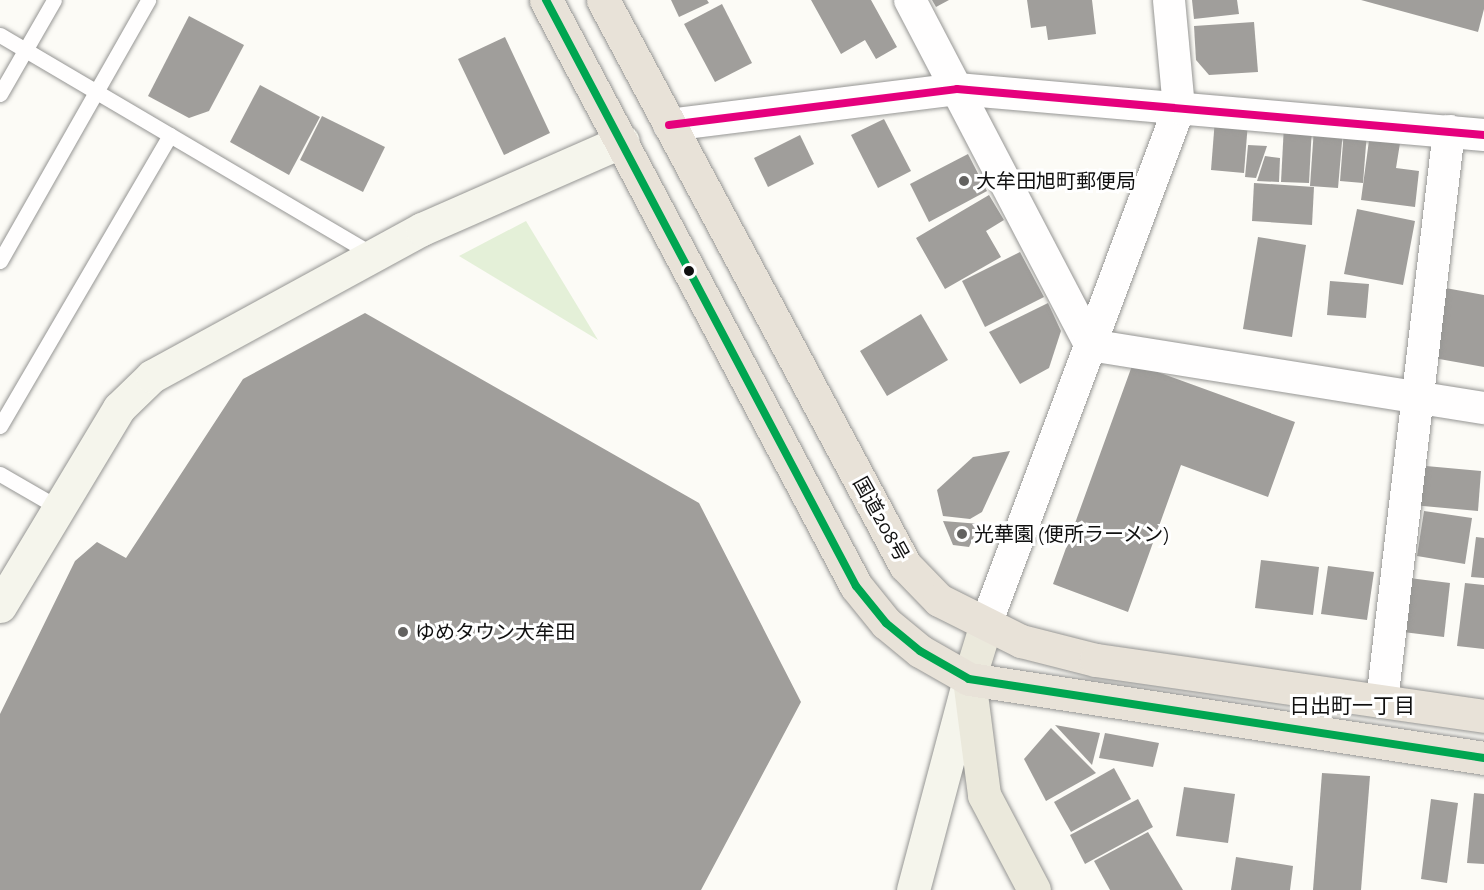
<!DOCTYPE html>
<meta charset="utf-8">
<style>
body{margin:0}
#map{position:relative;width:1484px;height:890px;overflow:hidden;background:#fcfbf6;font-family:"Zilla Slab","Noto Sans JP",serif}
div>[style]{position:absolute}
.green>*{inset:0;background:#e4f0d8}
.building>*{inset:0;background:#a09e9b}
.roads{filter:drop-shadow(0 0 2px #969694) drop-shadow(0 0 2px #969694)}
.lane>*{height:15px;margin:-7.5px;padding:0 7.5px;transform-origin:7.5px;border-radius:7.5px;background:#fffefe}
.street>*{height:32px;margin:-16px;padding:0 16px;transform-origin:16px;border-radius:16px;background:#fffefe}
.secondary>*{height:33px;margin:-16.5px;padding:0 16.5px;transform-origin:16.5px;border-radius:16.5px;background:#f5f5ec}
.primary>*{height:33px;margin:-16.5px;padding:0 16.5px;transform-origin:16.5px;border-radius:16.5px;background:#ebe9dc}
.highway>*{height:33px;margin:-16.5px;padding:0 16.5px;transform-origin:16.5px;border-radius:16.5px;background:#e8e2d8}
.bus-1>*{height:8px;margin:-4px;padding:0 4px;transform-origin:4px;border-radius:4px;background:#00a651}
.bus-2>*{height:8px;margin:-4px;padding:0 4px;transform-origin:4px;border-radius:4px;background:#e5007d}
.dots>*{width:16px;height:16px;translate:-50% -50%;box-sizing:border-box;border:3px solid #fff;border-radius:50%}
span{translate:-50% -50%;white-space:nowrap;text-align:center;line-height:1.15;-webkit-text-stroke:6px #fff;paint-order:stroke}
.poi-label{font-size:20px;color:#101010}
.left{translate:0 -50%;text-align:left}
.street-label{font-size:20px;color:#101010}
.neighbourhood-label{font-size:21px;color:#101010}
</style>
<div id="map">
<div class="green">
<div style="clip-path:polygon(526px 221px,598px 340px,459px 256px)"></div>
</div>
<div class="building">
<div style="clip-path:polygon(671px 0,707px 0,709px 3px,679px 17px)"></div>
<div style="clip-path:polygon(811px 0,871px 0,897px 47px,876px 59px,865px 40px,841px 54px)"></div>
<div style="clip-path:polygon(932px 0,949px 0,936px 7px)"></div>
<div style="clip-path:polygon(1027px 0,1092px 0,1096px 34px,1048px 40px,1046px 26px,1031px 28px)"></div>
<div style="clip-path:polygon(1192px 0,1237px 0,1239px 14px,1194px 19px)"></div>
<div style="clip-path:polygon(1361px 0,1484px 0,1484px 9px,1478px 32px)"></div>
<div style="clip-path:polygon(722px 4px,752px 63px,715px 82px,684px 24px)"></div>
<div style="clip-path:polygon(189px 16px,244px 45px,209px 111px,189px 118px,148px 96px)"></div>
<div style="clip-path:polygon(1254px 22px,1258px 72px,1209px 75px,1196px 60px,1194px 26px)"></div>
<div style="clip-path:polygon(505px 37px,550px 133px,504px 155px,458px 59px)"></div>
<div style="clip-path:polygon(260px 85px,320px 117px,289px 175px,230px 142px)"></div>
<div style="clip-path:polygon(322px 116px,385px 147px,363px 192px,300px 160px)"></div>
<div style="clip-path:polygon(884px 119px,911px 171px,878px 188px,851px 135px)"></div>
<div style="clip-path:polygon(1215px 119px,1248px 122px,1244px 173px,1211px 170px)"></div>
<div style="clip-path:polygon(1284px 125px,1312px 126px,1309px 183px,1281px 182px)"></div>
<div style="clip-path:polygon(1314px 128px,1343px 130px,1338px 188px,1310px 186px)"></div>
<div style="clip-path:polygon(1344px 130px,1367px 132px,1363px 183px,1340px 181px)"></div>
<div style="clip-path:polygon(1370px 133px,1401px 137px,1396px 168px,1419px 171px,1415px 207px,1361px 200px)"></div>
<div style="clip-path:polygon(800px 135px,814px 164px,768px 187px,754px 158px)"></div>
<div style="clip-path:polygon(1248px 145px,1267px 146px,1256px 178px,1245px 177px)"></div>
<div style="clip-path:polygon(968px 154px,987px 191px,929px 222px,910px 184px)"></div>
<div style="clip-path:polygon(1265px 156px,1280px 158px,1279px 182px,1257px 181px)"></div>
<div style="clip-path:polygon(1254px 183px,1314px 187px,1312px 225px,1252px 221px)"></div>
<div style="clip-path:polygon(989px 195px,1004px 220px,986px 231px,1001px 257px,945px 289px,916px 238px)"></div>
<div style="clip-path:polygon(1357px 209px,1415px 221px,1403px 285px,1344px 274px)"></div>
<div style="clip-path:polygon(1258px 237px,1306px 245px,1292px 337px,1243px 329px)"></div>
<div style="clip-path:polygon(1020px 252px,1044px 297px,985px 327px,962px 281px)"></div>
<div style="clip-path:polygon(1330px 281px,1369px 284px,1366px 318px,1327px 315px)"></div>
<div style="clip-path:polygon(1440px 287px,1484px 295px,1484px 367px,1428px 357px)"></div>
<div style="clip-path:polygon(1048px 303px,1061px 331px,1049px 368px,1020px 384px,989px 332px)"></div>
<div style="clip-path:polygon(365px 313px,699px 503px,801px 702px,701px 890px,0 890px,0 714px,75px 561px,97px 542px,126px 558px,243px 379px)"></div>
<div style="clip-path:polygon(921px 314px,948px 360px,887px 396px,860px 351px)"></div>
<div style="clip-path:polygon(1133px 363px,1295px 422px,1268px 497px,1181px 465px,1128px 612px,1053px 584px)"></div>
<div style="clip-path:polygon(1010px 451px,982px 512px,970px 519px,943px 516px,937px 490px,973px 457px)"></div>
<div style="clip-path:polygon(1415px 465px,1481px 471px,1478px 511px,1412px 505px)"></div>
<div style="clip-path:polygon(1424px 511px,1472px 518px,1465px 564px,1417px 556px)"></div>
<div style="clip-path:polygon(943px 521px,980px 524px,969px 547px,953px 545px)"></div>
<div style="clip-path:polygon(1476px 537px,1484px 538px,1484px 578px,1471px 577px)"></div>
<div style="clip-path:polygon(1261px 560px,1319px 567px,1313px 615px,1255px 608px)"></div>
<div style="clip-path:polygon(1328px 566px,1374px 572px,1367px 620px,1321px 614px)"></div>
<div style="clip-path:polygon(1409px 578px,1450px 583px,1444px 637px,1403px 632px)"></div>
<div style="clip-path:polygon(1465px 583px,1484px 585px,1484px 649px,1457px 646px)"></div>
<div style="clip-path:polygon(1055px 725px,1100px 733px,1092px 765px)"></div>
<div style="clip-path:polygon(1051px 728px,1096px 773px,1046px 801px,1024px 759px)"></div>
<div style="clip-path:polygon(1105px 733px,1159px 743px,1153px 767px,1099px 758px)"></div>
<div style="clip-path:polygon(1114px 768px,1131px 799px,1071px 832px,1054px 802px)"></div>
<div style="clip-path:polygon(1322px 773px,1370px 776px,1361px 890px,1313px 890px)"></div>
<div style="clip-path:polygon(1184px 787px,1235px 794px,1228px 843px,1176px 836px)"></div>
<div style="clip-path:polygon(1474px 793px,1484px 794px,1484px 864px,1467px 863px)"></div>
<div style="clip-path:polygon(1138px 799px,1153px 827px,1085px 864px,1070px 835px)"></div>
<div style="clip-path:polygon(1431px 799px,1458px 803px,1447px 883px,1421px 879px)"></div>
<div style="clip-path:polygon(1148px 832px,1183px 890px,1110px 890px,1094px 861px)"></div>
<div style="clip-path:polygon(1236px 857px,1293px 866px,1290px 890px,1231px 890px)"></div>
</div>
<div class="roads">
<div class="lane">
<div style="left:0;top:35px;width:434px;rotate:30.5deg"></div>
<div style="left:0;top:94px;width:108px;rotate:-60.1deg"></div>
<div style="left:0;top:261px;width:300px;rotate:-60.4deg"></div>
<div style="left:0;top:426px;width:337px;rotate:-59.7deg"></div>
<div style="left:0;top:474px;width:66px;rotate:30.1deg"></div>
</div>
<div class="street">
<div style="left:910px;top:0;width:389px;rotate:62.4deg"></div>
<div style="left:669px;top:125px;width:290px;rotate:-7.1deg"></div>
<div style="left:957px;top:89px;width:529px;rotate:4.99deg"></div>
<div style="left:1090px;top:345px;width:399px;rotate:9.1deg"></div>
<div style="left:986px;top:624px;width:551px;rotate:-69.49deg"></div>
<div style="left:1179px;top:108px;width:108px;rotate:-95.3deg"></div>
<div style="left:1382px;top:701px;width:574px;rotate:-83.3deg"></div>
</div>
<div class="secondary">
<div style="left:0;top:606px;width:231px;rotate:-59deg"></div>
<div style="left:119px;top:408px;width:46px;rotate:-44.1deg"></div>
<div style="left:152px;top:376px;width:307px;rotate:-28.6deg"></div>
<div style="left:422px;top:229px;width:219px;rotate:-23.7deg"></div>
<div style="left:913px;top:890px;width:218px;rotate:-75.1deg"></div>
</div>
<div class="primary">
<div style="left:986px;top:624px;width:58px;rotate:107.2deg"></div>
<div style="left:969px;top:679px;width:117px;rotate:82.6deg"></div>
<div style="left:984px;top:795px;width:107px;rotate:62.2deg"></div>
</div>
<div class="highway">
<div style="left:546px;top:0;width:663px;rotate:62.12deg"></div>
<div style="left:856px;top:586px;width:48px;rotate:51deg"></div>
<div style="left:886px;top:623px;width:44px;rotate:39.5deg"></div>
<div style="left:920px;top:651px;width:56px;rotate:29.7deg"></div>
<div style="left:969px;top:679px;width:521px;rotate:8.72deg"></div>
<div style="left:603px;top:0;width:641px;rotate:61.87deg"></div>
<div style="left:905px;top:565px;width:49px;rotate:45.8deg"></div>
<div style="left:939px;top:600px;width:92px;rotate:26.6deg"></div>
<div style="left:1021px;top:641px;width:77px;rotate:14.2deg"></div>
<div style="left:1096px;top:660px;width:392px;rotate:8.2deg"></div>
</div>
</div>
<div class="bus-1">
<div style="left:546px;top:0;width:663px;rotate:62.12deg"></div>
<div style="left:856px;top:586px;width:48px;rotate:51deg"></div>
<div style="left:886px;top:623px;width:44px;rotate:39.5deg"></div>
<div style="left:920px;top:651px;width:56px;rotate:29.7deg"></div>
<div style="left:969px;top:679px;width:521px;rotate:8.72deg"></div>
</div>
<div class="bus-2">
<div style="left:669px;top:125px;width:290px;rotate:-7.1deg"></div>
<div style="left:957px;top:89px;width:529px;rotate:4.99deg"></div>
</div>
<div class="dots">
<div style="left:964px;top:181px;background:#636260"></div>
<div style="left:689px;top:271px;background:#101010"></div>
<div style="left:962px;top:534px;background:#636260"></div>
<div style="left:403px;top:632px;background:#636260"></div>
</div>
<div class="poi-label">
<span class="left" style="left:976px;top:181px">大牟田旭町郵便局</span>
<span class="left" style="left:974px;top:534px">光華園 (便所ラーメン)</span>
<span class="left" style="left:415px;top:632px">ゆめタウン大牟田</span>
</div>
<div class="street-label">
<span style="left:881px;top:519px;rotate:61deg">国道208号</span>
</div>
<div class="neighbourhood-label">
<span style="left:1352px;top:706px">日出町一丁目</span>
</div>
</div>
